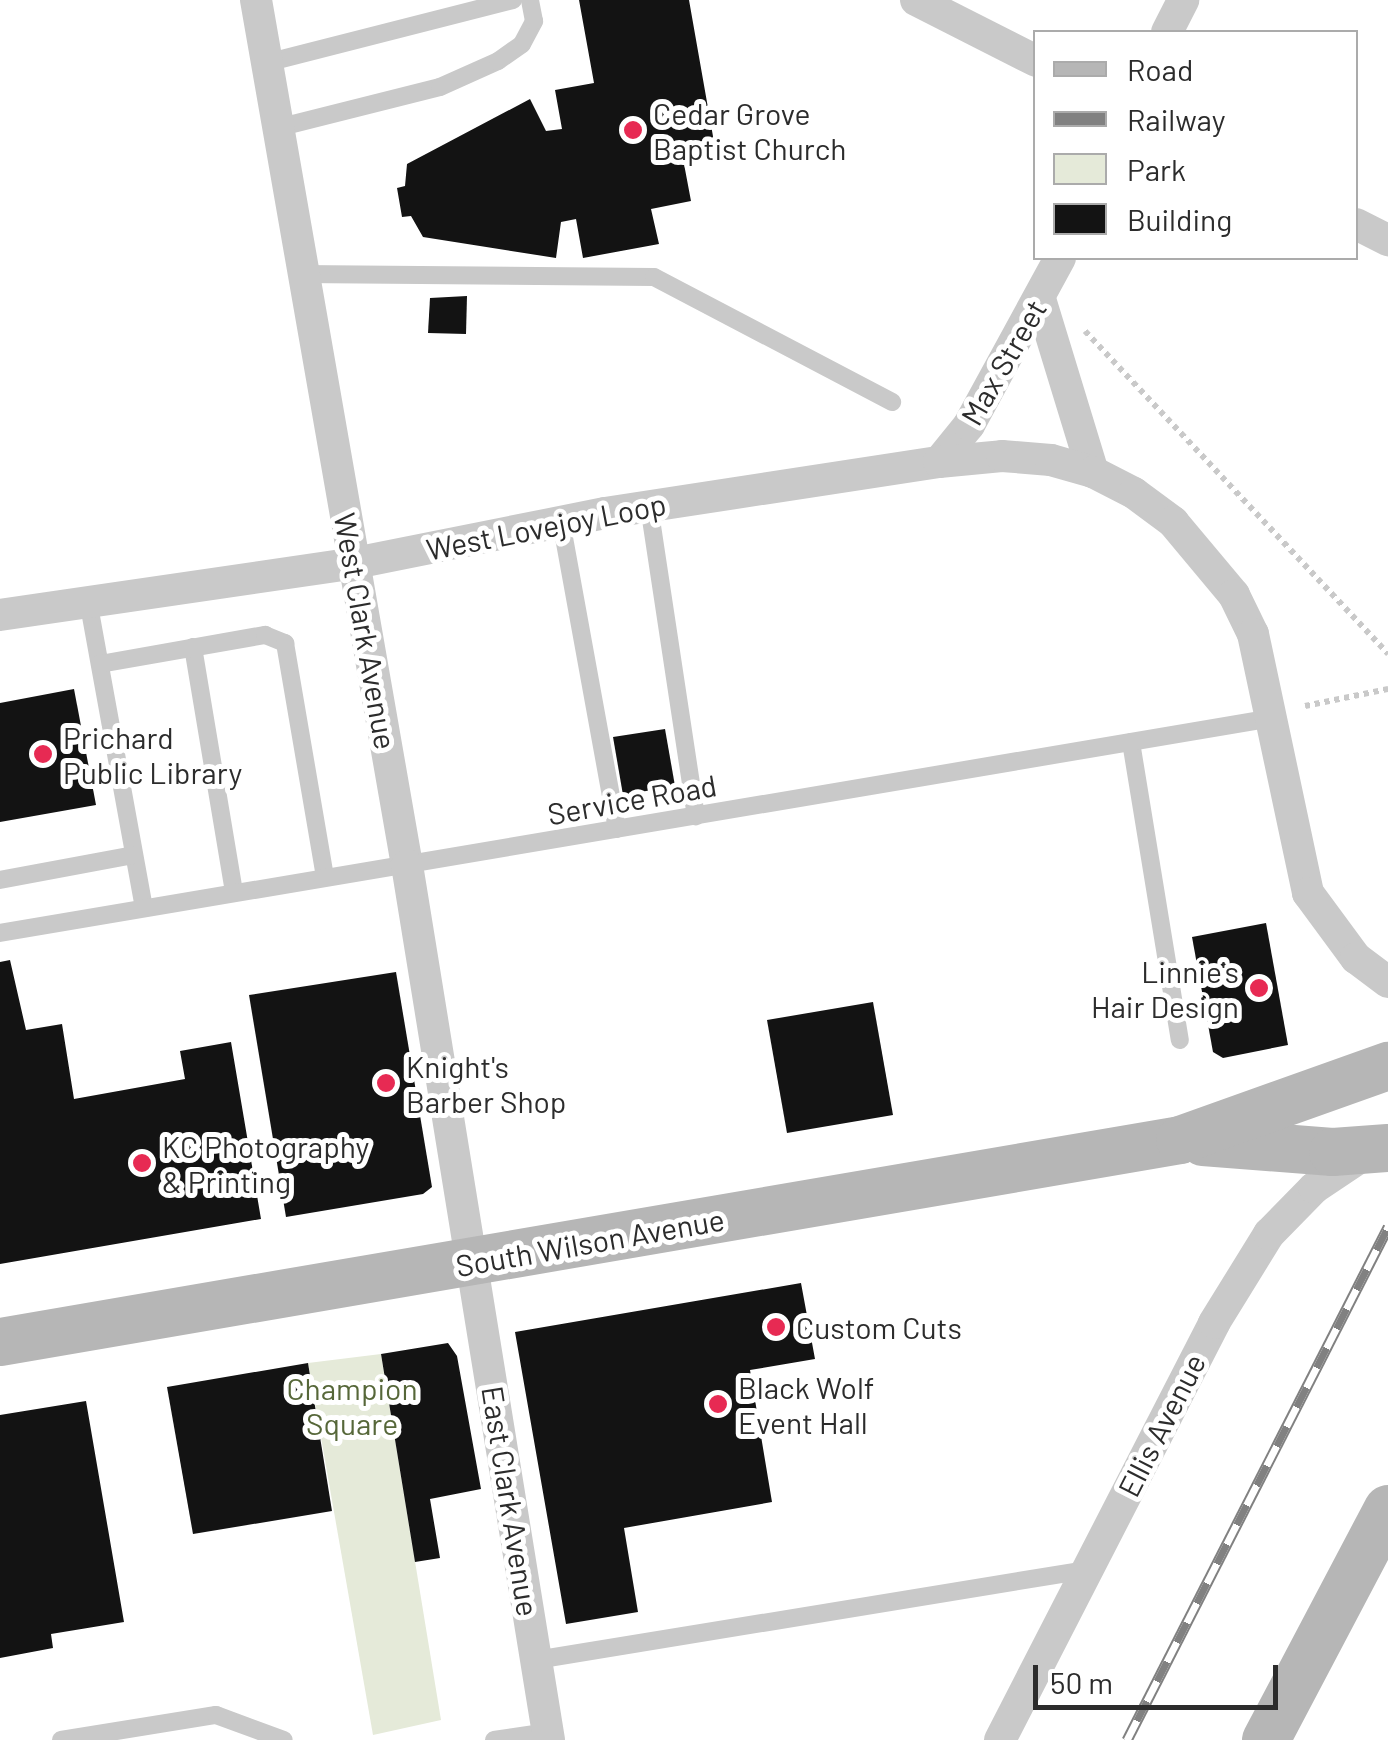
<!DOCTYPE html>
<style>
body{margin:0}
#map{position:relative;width:1388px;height:1740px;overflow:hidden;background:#fff;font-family:Barlow,sans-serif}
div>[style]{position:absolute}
.green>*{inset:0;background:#e5ead9}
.building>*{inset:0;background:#131313}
.path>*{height:6px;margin-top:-3px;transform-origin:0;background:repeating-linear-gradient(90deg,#c9c9c9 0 5px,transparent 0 10px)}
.service>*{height:18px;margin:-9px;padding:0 9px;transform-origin:9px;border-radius:9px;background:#c9c9c9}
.minor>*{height:32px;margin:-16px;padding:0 16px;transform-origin:16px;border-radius:16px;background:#c9c9c9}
.secondary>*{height:48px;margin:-24px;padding:0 24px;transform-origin:24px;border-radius:24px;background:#b6b6b6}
.rail>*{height:11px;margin-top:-5.5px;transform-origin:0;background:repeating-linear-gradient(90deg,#fff 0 22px,#818181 0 44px);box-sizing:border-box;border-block:2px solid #818181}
.dots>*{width:28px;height:28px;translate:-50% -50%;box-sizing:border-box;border:5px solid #fff;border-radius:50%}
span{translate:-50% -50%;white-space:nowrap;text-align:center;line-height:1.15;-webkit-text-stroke:10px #fff;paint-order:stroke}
.poi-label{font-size:30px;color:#2c2c2c}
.left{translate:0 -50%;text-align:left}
.right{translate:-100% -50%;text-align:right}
.street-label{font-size:30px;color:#2c2c2c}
.park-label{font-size:30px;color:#566739}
.legend{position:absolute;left:1033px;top:30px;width:325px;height:230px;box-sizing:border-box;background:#fff;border:2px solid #ababab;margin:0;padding:12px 18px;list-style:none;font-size:30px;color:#2c2c2c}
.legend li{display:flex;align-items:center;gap:20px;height:50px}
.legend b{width:50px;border:2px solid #ababab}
.scale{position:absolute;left:1033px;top:1665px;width:245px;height:45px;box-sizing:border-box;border:5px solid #2c2c2c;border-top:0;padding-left:12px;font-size:30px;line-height:35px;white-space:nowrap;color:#2c2c2c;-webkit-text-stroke:8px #fff;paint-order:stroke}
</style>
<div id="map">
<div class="green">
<div style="clip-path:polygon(381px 1354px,441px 1720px,373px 1735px,308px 1363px)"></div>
</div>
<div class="building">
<div style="clip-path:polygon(579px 0,689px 0,714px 142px,681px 148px,691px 201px,651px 209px,659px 244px,583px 258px,576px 219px,561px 222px,556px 258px,423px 237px,411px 216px,402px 217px,397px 188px,405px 186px,407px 164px,530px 99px,546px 131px,562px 129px,555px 90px,594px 83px)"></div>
<div style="clip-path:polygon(467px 296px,466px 334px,428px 333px,430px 298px)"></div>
<div style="clip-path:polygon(74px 689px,96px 805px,0 822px,0 703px)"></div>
<div style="clip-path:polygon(665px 729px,675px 786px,623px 795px,613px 737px)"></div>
<div style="clip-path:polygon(1266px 923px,1288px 1045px,1223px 1058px,1213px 1052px,1192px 937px)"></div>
<div style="clip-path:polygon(10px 960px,26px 1030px,62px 1024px,74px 1099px,185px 1079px,180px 1051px,231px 1042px,261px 1219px,0 1264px,0 962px)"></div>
<div style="clip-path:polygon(396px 972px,432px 1187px,423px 1194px,286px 1217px,249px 995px)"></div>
<div style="clip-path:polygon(873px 1002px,893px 1115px,787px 1133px,767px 1020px)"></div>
<div style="clip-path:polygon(801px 1283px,815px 1359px,750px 1370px,772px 1502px,624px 1528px,638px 1612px,566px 1624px,515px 1332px)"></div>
<div style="clip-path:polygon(448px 1343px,457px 1356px,481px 1489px,430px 1499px,440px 1558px,415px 1562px,381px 1354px)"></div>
<div style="clip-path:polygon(308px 1363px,332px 1511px,193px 1534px,167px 1387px)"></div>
<div style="clip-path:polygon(86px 1401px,124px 1622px,51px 1634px,53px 1648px,0 1658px,0 1415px)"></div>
</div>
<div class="path">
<div style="left:1085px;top:331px;width:443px;rotate:46.8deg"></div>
<div style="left:1305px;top:706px;width:85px;rotate:-11.6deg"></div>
</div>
<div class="service">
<div style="left:266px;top:63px;width:255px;rotate:-14.3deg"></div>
<div style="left:277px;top:128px;width:168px;rotate:-14.1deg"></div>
<div style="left:440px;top:87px;width:64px;rotate:-24.1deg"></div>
<div style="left:498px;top:61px;width:29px;rotate:-35deg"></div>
<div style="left:522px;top:44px;width:26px;rotate:-62deg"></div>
<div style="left:534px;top:21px;width:21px;rotate:-101deg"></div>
<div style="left:300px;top:274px;width:354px;rotate:0.5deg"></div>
<div style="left:654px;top:277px;width:269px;rotate:27.7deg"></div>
<div style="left:649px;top:506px;width:314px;rotate:81.4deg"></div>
<div style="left:561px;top:521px;width:313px;rotate:79.7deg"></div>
<div style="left:88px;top:600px;width:313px;rotate:79.7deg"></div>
<div style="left:193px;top:647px;width:249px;rotate:80.5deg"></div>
<div style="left:100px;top:664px;width:168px;rotate:-10deg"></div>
<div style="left:265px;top:635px;width:22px;rotate:22deg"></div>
<div style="left:285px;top:643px;width:238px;rotate:80.3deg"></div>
<div style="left:1131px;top:742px;width:302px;rotate:80.7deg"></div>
<div style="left:0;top:880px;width:136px;rotate:-10.6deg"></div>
<div style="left:0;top:933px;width:1291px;rotate:-9.59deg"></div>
<div style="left:536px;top:1660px;width:557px;rotate:-9.29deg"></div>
<div style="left:61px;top:1740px;width:157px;rotate:-9.2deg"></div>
<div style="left:216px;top:1715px;width:72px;rotate:20.2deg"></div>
<div style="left:494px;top:1740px;width:55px;rotate:-8.4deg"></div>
</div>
<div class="minor">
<div style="left:256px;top:0;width:878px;rotate:80.1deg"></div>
<div style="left:407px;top:865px;width:886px;rotate:80.78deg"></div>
<div style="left:916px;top:0;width:135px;rotate:26.9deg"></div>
<div style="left:1167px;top:32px;width:36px;rotate:-63deg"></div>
<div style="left:1356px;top:224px;width:36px;rotate:27deg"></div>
<div style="left:1040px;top:299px;width:181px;rotate:73deg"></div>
<div style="left:939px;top:462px;width:48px;rotate:-51deg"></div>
<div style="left:969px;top:425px;width:190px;rotate:-61.4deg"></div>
<div style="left:0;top:615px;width:359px;rotate:-8.3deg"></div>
<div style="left:355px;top:563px;width:255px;rotate:-11.3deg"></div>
<div style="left:605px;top:513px;width:338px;rotate:-8.7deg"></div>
<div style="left:939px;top:462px;width:63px;rotate:-5.4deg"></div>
<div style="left:1002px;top:456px;width:49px;rotate:4.7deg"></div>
<div style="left:1051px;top:460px;width:44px;rotate:15.9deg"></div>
<div style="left:1093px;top:472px;width:46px;rotate:27.1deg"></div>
<div style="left:1134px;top:493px;width:49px;rotate:36.6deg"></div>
<div style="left:1173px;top:522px;width:95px;rotate:50.1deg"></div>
<div style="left:1234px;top:595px;width:43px;rotate:64deg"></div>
<div style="left:1253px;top:634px;width:265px;rotate:78deg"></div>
<div style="left:1308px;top:893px;width:81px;rotate:53.6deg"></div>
<div style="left:1356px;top:958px;width:40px;rotate:37deg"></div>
<div style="left:1000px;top:1740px;width:469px;rotate:-62.8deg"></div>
<div style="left:1214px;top:1323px;width:105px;rotate:-58.3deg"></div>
<div style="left:1269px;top:1234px;width:64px;rotate:-45.6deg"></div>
<div style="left:1314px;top:1188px;width:63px;rotate:-33.9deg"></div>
</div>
<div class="secondary">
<div style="left:1203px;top:1142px;width:130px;rotate:4.4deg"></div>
<div style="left:1333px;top:1152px;width:55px;rotate:-4.2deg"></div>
<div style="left:0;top:1342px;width:1197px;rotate:-9.71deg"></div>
<div style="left:1180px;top:1140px;width:221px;rotate:-19.6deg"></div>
<div style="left:1266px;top:1740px;width:261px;rotate:-62.2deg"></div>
</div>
<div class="rail">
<div style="left:1127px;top:1740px;width:576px;rotate:-63.03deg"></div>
</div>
<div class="dots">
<div style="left:633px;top:130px;background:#e72a53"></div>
<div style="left:43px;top:754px;background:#e72a53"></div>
<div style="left:1259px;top:988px;background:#e72a53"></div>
<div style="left:386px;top:1083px;background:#e72a53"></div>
<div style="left:142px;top:1163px;background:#e72a53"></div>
<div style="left:776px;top:1327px;background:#e72a53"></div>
<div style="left:718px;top:1404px;background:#e72a53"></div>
</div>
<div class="poi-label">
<span class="left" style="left:653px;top:130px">Cedar Grove<br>Baptist Church</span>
<span class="left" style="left:63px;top:754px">Prichard<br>Public Library</span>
<span class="right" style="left:1239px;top:988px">Linnie's<br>Hair Design</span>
<span class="left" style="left:406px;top:1083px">Knight's<br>Barber Shop</span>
<span class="left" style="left:162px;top:1163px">KC Photography<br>&amp; Printing</span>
<span class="left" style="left:796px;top:1327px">Custom Cuts</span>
<span class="left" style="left:738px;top:1404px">Black Wolf<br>Event Hall</span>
</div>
<div class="street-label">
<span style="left:1003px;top:362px;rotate:-60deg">Max Street</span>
<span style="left:546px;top:526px;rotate:-11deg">West Lovejoy Loop</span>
<span style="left:366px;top:631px;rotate:80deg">West Clark Avenue</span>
<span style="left:632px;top:799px;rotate:-10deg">Service Road</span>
<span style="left:590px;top:1242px;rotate:-10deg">South Wilson Avenue</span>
<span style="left:1161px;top:1425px;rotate:-63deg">Ellis Avenue</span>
<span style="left:511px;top:1501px;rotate:81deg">East Clark Avenue</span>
</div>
<div class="park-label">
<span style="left:352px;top:1405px">Champion<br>Square</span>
</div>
<ul class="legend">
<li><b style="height:12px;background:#b6b6b6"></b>Road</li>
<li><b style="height:12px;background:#818181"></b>Railway</li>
<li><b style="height:28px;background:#e5ead9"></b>Park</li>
<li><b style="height:28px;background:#131313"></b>Building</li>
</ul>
<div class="scale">50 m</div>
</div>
